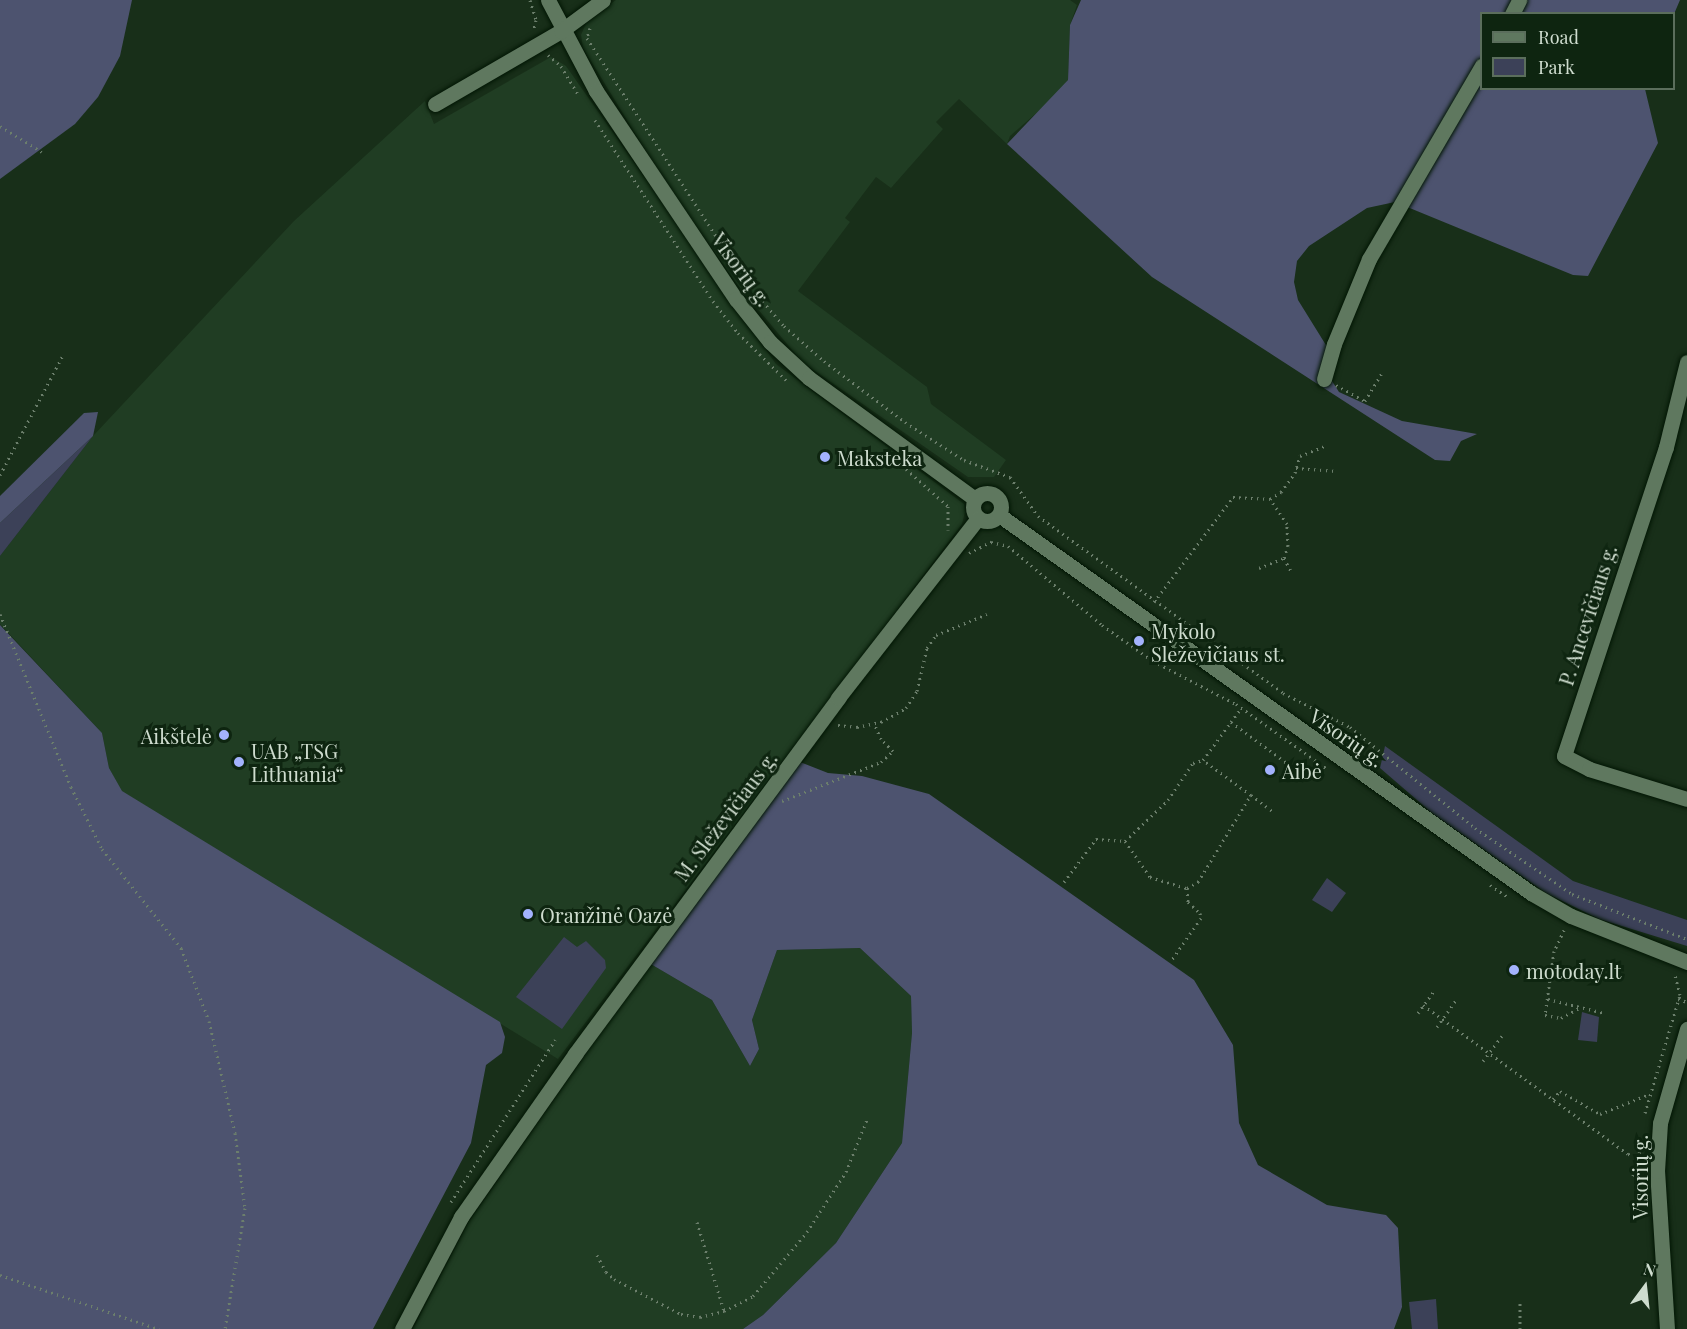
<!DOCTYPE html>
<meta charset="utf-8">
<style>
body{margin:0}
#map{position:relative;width:1687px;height:1329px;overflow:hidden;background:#182f19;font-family:"Playfair Display",serif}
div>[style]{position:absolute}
.built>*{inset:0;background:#203d23}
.green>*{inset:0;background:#3c4158}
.forest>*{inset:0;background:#4d536f}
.path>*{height:3px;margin-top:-1.5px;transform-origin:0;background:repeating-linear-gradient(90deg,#6c7f6c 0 1.5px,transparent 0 6px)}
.roads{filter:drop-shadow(0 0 2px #021604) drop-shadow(0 0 2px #021604)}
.street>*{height:15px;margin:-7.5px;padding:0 7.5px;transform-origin:7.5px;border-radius:7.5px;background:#5f785f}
.street>.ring{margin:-7.5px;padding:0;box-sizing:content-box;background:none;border:15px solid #5f785f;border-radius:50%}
.dots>*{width:16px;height:16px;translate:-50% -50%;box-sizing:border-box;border:3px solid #0e2510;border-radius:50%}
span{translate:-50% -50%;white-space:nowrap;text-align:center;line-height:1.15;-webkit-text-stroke:6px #0e2510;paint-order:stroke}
.street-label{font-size:20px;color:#cedcce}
.poi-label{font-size:20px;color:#cedcce}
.left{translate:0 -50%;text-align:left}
.right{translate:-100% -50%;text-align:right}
.legend{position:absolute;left:1480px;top:12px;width:195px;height:78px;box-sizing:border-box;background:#0e2510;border:2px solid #5b6e5c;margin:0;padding:8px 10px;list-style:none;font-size:18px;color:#cedcce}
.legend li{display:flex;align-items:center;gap:12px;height:30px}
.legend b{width:30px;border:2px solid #5b6e5c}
.north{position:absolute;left:1615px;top:1257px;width:60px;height:60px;-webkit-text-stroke:4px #0e2510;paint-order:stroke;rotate:15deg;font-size:16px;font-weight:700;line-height:24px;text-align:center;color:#cedcce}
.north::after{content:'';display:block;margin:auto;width:21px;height:27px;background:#cedcce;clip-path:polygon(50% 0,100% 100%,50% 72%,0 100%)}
</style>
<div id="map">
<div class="built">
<div style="clip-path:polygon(616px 0,1070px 0,1077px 5px,1070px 25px,1068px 80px,1056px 96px,1010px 136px,1007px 144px,959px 99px,936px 122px,943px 129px,891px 188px,876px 177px,845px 218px,850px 222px,798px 291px,927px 387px,931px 404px,1006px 460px,994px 477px,968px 477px,802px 362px,736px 283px,661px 176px,583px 48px,581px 35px,587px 21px)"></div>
<div style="clip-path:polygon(551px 57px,566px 66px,776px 364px,964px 504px,965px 512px,962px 524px,558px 1059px,121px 791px,109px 768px,102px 733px,0 624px,0 556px,93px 436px,294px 221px,425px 101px,434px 124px)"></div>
<div style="clip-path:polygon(860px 948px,911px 996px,912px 1033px,902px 1143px,836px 1243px,763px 1315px,743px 1329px,413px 1329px,468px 1223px,649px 963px,712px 1000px,750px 1066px,759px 1049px,752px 1020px,777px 950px)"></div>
</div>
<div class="green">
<div style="clip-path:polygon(93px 436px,0 556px,0 523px)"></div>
<div style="clip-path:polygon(1385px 746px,1573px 881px,1687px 920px,1687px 946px,1599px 919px,1546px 893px,1432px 813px,1380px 768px)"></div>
<div style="clip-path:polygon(1327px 878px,1346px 893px,1332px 912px,1312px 900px)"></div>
<div style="clip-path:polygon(564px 937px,577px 947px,586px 941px,605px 960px,606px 968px,562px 1029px,516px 997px)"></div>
<div style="clip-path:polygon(1582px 1012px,1599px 1017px,1597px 1042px,1578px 1040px)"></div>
<div style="clip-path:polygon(1436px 1299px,1438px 1329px,1412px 1329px,1409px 1302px)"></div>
</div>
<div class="forest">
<div style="clip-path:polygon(0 0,132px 0,120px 56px,98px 97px,75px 124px,0 179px)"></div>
<div style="clip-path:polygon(1081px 0,1680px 0,1674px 14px,1482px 14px,1482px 88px,1645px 89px,1658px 143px,1588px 276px,1573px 275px,1395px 202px,1367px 208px,1309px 246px,1297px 261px,1294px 282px,1298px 300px,1329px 350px,1332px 381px,1339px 392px,1402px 421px,1477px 434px,1461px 441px,1450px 461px,1435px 460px,1152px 277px,1007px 144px,1068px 80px,1070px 25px)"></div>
<div style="clip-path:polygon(98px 412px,93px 436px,0 523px,0 496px,84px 413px)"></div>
<div style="clip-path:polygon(0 625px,102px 733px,109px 768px,122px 791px,500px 1022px,505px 1037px,502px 1053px,486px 1065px,471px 1143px,373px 1329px,0 1329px)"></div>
<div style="clip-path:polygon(800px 762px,828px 773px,862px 776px,929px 794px,1194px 980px,1233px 1045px,1239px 1123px,1258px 1165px,1327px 1205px,1386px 1215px,1398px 1228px,1402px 1307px,1394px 1329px,743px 1329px,763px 1315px,836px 1243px,902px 1143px,912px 1033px,911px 996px,860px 948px,777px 950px,752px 1020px,759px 1049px,750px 1066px,712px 1000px,649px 963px)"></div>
</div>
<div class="path">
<div style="left:530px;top:0;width:21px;rotate:73deg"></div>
<div style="left:536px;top:20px;width:8px;rotate:104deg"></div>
<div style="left:590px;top:28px;width:10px;rotate:107deg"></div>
<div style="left:587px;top:38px;width:293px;rotate:56.9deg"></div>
<div style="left:747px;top:283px;width:57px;rotate:49.3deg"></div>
<div style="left:784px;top:326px;width:53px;rotate:41.2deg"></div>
<div style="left:824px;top:361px;width:101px;rotate:37deg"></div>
<div style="left:905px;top:422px;width:70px;rotate:32.8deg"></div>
<div style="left:964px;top:460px;width:49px;rotate:20.3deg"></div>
<div style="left:1010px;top:477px;width:48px;rotate:54.3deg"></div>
<div style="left:1038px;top:516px;width:302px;rotate:35.8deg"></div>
<div style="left:1283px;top:693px;width:75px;rotate:26.9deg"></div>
<div style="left:1350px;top:727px;width:161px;rotate:38.9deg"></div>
<div style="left:1475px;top:828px;width:117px;rotate:34.2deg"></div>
<div style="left:1572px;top:894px;width:123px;rotate:21.4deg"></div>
<div style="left:548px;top:55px;width:17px;rotate:40deg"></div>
<div style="left:561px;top:66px;width:33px;rotate:59deg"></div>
<div style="left:595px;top:120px;width:216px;rotate:56.9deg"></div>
<div style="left:713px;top:301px;width:41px;rotate:52deg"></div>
<div style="left:738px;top:333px;width:69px;rotate:44.4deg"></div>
<div style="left:0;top:126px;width:49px;rotate:31.8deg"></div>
<div style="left:1336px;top:385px;width:33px;rotate:29deg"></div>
<div style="left:1365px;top:401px;width:35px;rotate:-59deg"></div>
<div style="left:1296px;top:468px;width:40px;rotate:4.3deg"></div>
<div style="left:906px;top:469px;width:56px;rotate:41.4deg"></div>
<div style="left:948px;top:506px;width:24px;rotate:90deg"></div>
<div style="left:0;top:475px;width:136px;rotate:-62.3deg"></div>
<div style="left:969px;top:553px;width:25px;rotate:-27deg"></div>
<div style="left:991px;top:542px;width:17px;rotate:13deg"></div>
<div style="left:1008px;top:546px;width:123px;rotate:40deg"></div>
<div style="left:1102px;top:625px;width:62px;rotate:35.2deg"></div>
<div style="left:1153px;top:661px;width:93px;rotate:27.4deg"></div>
<div style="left:1236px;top:704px;width:110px;rotate:35.4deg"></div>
<div style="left:1284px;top:558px;width:17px;rotate:62deg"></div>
<div style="left:1259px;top:568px;width:27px;rotate:-22deg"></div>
<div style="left:1284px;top:558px;width:13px;rotate:-72deg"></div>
<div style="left:1288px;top:546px;width:22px;rotate:-93deg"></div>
<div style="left:1287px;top:524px;width:30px;rotate:-124deg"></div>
<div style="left:1154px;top:602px;width:131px;rotate:-53deg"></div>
<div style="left:1233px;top:497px;width:37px;rotate:3deg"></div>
<div style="left:1270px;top:499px;width:13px;rotate:-32deg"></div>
<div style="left:1281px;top:492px;width:24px;rotate:-54deg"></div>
<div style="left:1295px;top:473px;width:18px;rotate:-74deg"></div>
<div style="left:1300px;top:456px;width:27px;rotate:-22deg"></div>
<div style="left:0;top:614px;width:187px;rotate:67.7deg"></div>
<div style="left:71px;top:787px;width:69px;rotate:63.4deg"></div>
<div style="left:102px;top:849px;width:127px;rotate:51.4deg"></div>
<div style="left:181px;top:948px;width:78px;rotate:69deg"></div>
<div style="left:209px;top:1021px;width:115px;rotate:76.9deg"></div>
<div style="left:235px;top:1133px;width:76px;rotate:82.4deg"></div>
<div style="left:245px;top:1208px;width:123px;rotate:99.4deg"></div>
<div style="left:1231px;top:722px;width:17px;rotate:-54deg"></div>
<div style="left:838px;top:725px;width:19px;rotate:6deg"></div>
<div style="left:857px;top:727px;width:25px;rotate:-12deg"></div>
<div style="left:881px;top:722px;width:29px;rotate:-29deg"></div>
<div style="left:906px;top:708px;width:20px;rotate:-57deg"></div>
<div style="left:917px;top:691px;width:44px;rotate:-76.9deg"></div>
<div style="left:927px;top:648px;width:16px;rotate:-55deg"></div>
<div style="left:936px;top:635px;width:55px;rotate:-22.4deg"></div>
<div style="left:1251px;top:795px;width:26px;rotate:37deg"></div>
<div style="left:782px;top:801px;width:106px;rotate:-21.5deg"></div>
<div style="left:881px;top:762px;width:16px;rotate:-43deg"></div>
<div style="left:893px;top:751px;width:17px;rotate:-135deg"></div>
<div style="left:881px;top:739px;width:17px;rotate:-114deg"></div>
<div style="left:1125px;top:841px;width:44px;rotate:55.2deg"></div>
<div style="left:1150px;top:877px;width:39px;rotate:17deg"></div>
<div style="left:1187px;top:888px;width:14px;rotate:86deg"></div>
<div style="left:1188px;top:902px;width:16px;rotate:43deg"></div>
<div style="left:1200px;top:913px;width:5px;rotate:79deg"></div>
<div style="left:1201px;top:918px;width:52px;rotate:124.9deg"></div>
<div style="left:1064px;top:882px;width:54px;rotate:-53.3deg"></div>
<div style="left:1096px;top:839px;width:29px;rotate:4deg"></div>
<div style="left:1125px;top:841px;width:59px;rotate:-43.6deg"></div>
<div style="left:1168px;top:800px;width:45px;rotate:-56deg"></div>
<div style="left:1193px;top:763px;width:10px;rotate:-17deg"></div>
<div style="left:1203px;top:760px;width:47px;rotate:-53.6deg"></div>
<div style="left:1231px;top:722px;width:84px;rotate:36.3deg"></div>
<div style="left:1490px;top:885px;width:23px;rotate:34deg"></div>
<div style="left:1187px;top:888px;width:13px;rotate:-29deg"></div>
<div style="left:1198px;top:882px;width:102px;rotate:-58.7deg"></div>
<div style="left:1251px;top:795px;width:59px;rotate:-143.9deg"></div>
<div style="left:1564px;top:930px;width:23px;rotate:115deg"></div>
<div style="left:1554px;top:951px;width:65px;rotate:98deg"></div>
<div style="left:1545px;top:1015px;width:16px;rotate:11deg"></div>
<div style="left:1561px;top:1018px;width:21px;rotate:-29deg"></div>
<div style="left:1548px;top:999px;width:58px;rotate:14deg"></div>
<div style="left:1678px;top:999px;width:9px;rotate:18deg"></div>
<div style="left:1423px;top:1005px;width:253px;rotate:36deg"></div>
<div style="left:1628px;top:1154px;width:12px;rotate:9deg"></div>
<div style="left:1418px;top:1013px;width:26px;rotate:-54deg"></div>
<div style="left:1437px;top:1027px;width:35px;rotate:-55deg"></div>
<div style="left:1483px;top:1061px;width:34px;rotate:-53deg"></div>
<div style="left:1553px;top:1099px;width:11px;rotate:-49deg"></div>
<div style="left:1560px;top:1091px;width:46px;rotate:29.9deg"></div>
<div style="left:1600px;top:1114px;width:51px;rotate:-22deg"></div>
<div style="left:1645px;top:1113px;width:123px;rotate:-73.5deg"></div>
<div style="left:1680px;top:995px;width:21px;rotate:-104deg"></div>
<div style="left:1633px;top:1176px;width:34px;rotate:-75deg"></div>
<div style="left:451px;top:1202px;width:193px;rotate:-57.3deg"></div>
<div style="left:697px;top:1222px;width:93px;rotate:73.1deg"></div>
<div style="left:597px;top:1255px;width:19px;rotate:62deg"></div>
<div style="left:606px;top:1272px;width:11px;rotate:41deg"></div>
<div style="left:614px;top:1279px;width:76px;rotate:27.6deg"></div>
<div style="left:681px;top:1314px;width:19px;rotate:9deg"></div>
<div style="left:700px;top:1317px;width:25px;rotate:-14deg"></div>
<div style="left:724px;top:1311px;width:33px;rotate:-27deg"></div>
<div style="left:753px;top:1296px;width:84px;rotate:-49.8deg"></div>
<div style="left:807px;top:1232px;width:72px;rotate:-57deg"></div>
<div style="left:846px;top:1172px;width:59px;rotate:-68.2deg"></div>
<div style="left:0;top:1275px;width:168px;rotate:18.8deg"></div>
<div style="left:1520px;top:1329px;width:27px;rotate:-90deg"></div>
</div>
<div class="roads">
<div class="street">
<div style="left:548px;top:0;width:103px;rotate:62.2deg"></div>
<div style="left:596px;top:91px;width:251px;rotate:56.1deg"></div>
<div style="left:736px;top:299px;width:55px;rotate:51.7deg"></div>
<div style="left:770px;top:342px;width:53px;rotate:42.7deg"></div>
<div style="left:809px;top:378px;width:205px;rotate:36.1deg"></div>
<div style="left:1512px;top:14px;width:16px;rotate:-63deg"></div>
<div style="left:435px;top:104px;width:146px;rotate:-30.1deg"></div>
<div style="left:561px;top:31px;width:52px;rotate:-36.4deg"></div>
<div style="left:1687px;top:362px;width:88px;rotate:103.9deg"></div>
<div style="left:1666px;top:447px;width:325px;rotate:108.3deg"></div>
<div style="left:1564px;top:756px;width:28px;rotate:27deg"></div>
<div style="left:1589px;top:769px;width:102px;rotate:17deg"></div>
<div style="left:1324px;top:379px;width:36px;rotate:-74deg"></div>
<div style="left:1334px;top:344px;width:92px;rotate:-67.6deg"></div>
<div style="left:1369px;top:259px;width:224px;rotate:-59.7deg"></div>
<div class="ring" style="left:973px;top:493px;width:13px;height:13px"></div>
<div style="left:999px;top:515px;width:653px;rotate:35.39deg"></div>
<div style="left:1531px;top:893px;width:46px;rotate:29.9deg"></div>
<div style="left:1571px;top:916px;width:125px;rotate:21.6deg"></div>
<div style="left:402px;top:1329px;width:127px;rotate:-62.2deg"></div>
<div style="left:461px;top:1217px;width:199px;rotate:-55deg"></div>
<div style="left:575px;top:1054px;width:443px;rotate:-53.5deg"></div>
<div style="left:838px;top:698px;width:228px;rotate:-52.1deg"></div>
<div style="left:1667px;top:1329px;width:158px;rotate:-93.6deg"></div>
<div style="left:1657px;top:1171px;width:48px;rotate:-86.4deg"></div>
<div style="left:1660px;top:1123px;width:98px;rotate:-74deg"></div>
</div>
</div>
<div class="dots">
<div style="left:825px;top:457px;background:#a3b2fd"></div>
<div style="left:1139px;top:641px;background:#a3b2fd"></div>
<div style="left:224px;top:735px;background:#a3b2fd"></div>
<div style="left:239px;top:762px;background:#a3b2fd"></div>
<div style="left:1270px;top:770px;background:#a3b2fd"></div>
<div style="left:528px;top:914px;background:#a3b2fd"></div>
<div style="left:1514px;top:970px;background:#a3b2fd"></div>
</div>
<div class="street-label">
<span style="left:742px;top:269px;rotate:54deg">Visorių g.</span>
<span style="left:1587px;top:615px;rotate:-72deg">P. Ancevičiaus g.</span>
<span style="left:1347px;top:737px;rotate:35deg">Visorių g.</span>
<span style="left:725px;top:816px;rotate:-53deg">M. Sleževičiaus g.</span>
<span style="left:1639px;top:1177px;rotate:-90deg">Visorių g.</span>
</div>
<div class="poi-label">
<span class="left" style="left:837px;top:457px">Maksteka</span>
<span class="left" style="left:1151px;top:642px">Mykolo<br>Sleževičiaus st.</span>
<span class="right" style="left:212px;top:735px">Aikštelė</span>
<span class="left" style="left:251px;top:762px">UAB „TSG<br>Lithuania“</span>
<span class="left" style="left:1282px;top:770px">Aibė</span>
<span class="left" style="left:540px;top:914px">Oranžinė Oazė</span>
<span class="left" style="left:1526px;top:970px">motoday.lt</span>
</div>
<ul class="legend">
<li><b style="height:8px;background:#5f785f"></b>Road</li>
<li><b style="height:16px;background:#3c4158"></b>Park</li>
</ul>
<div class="north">N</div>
</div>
